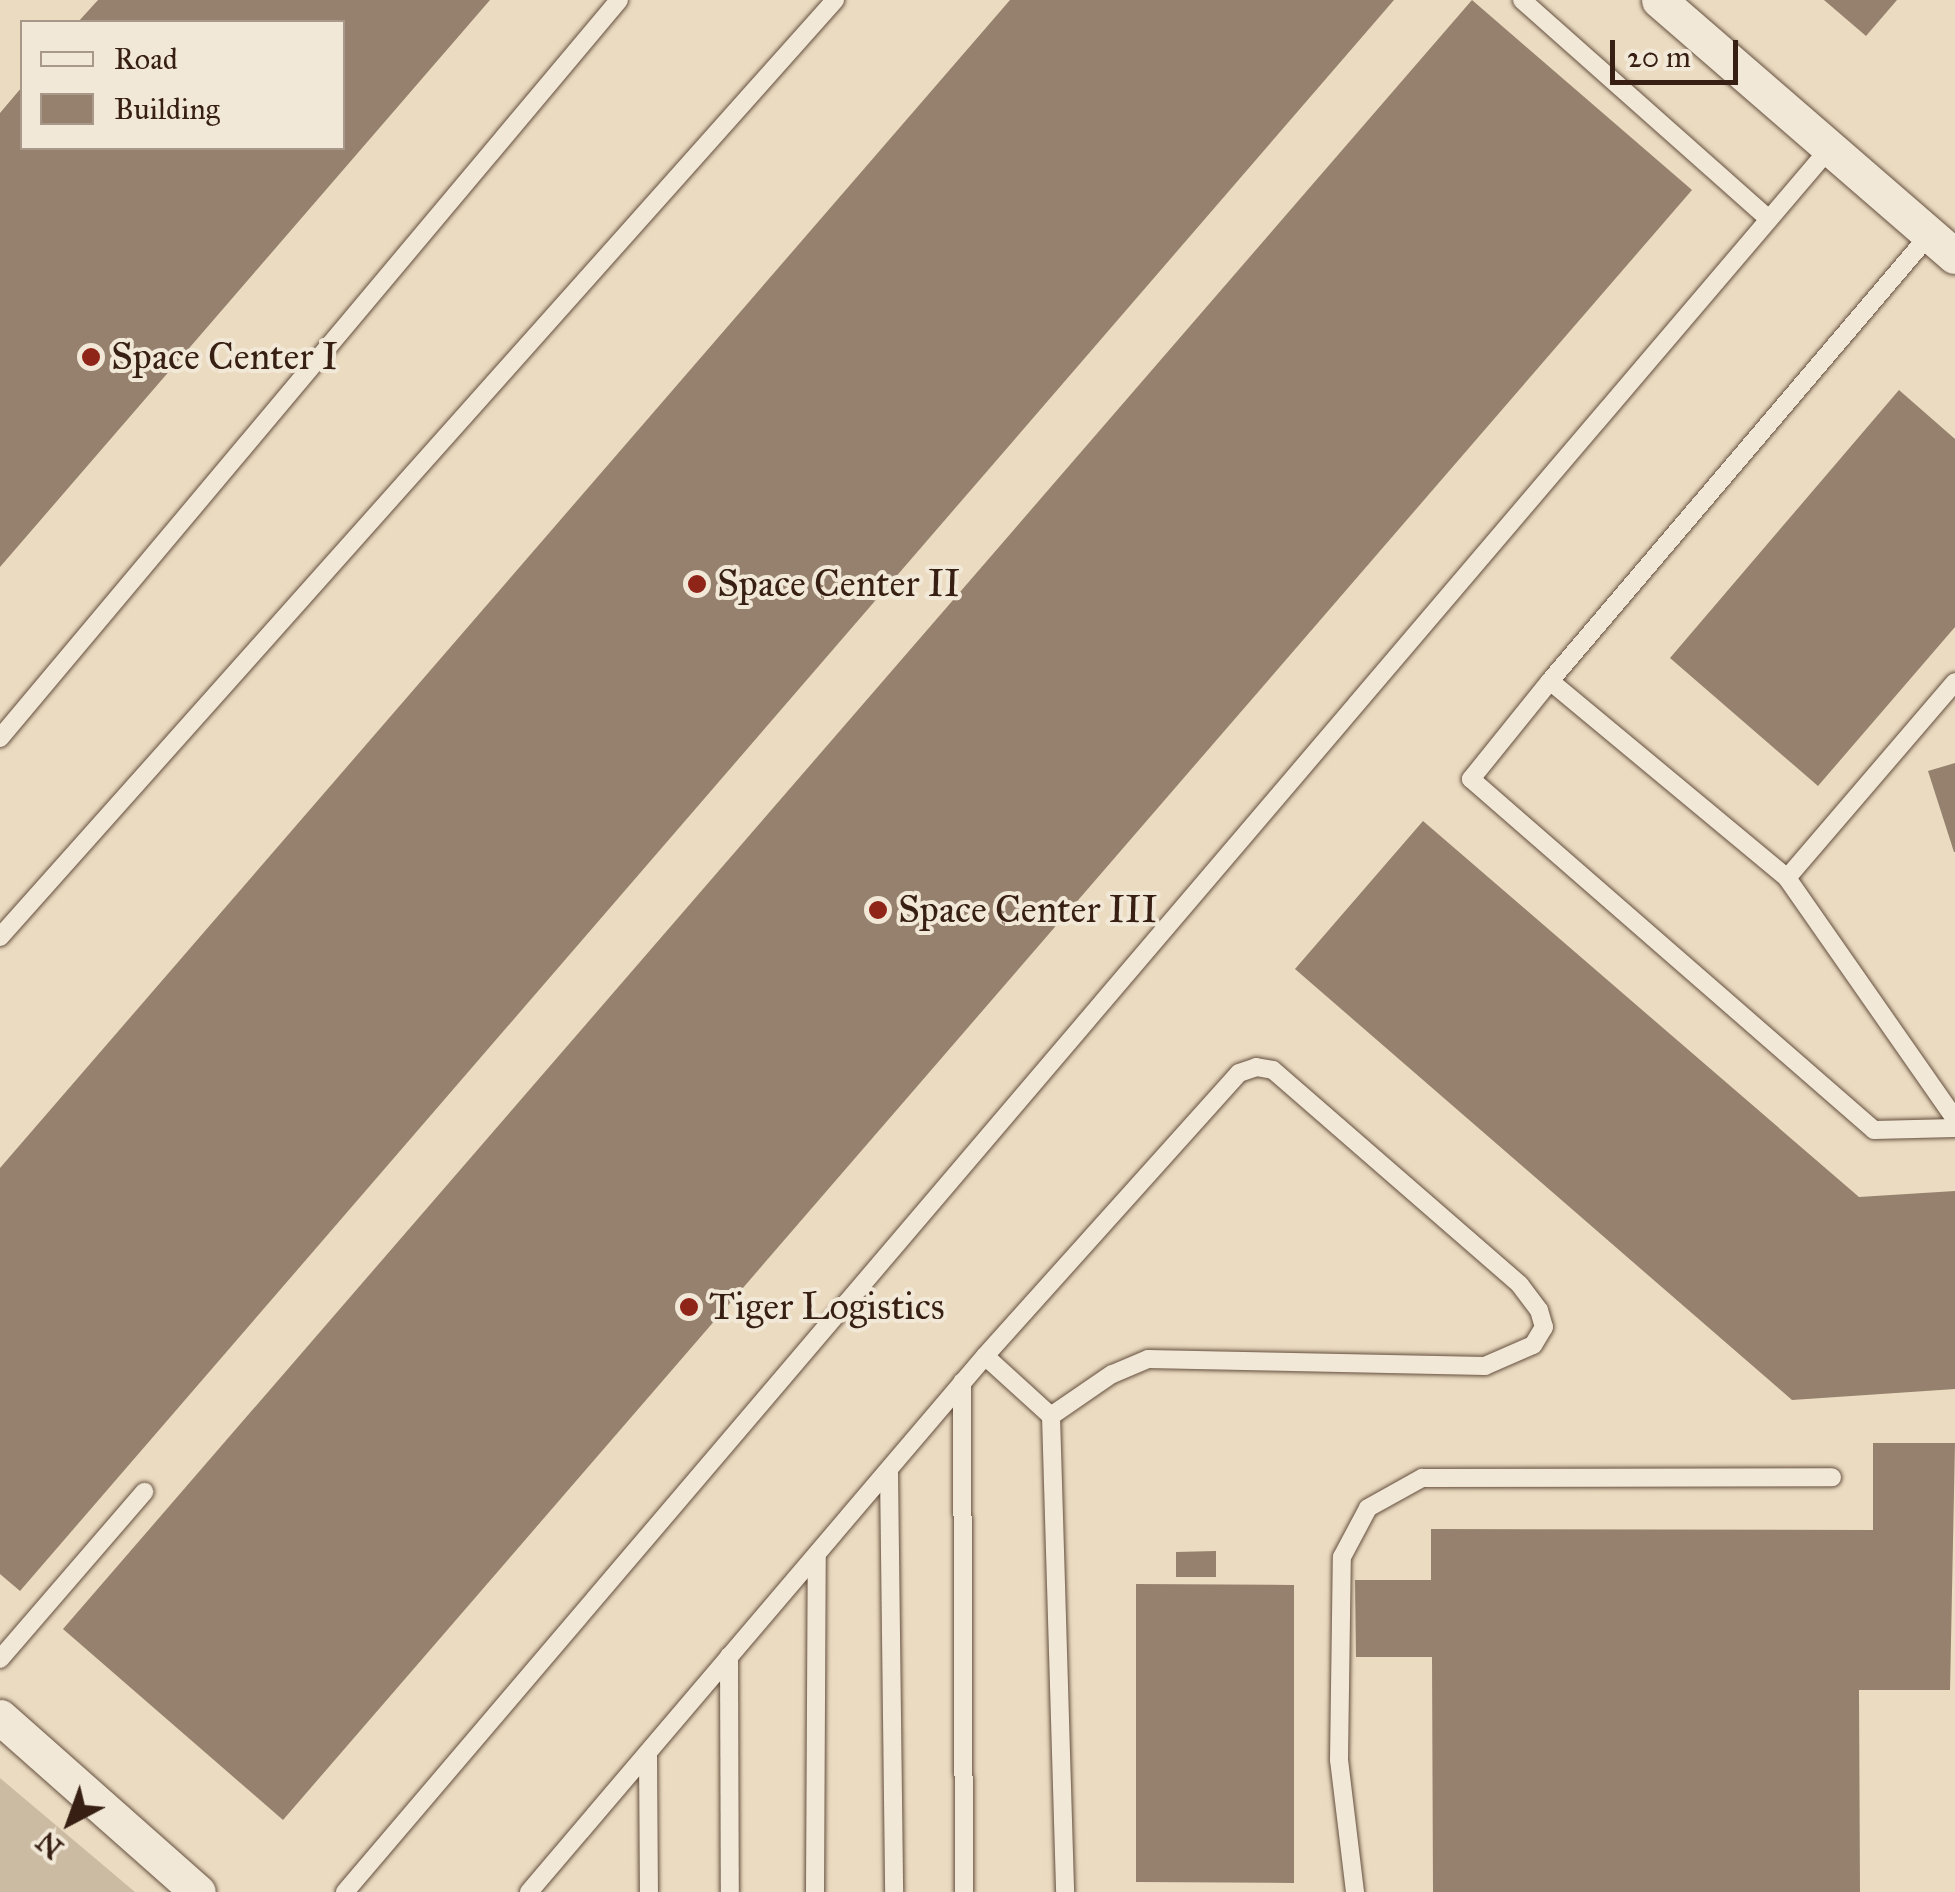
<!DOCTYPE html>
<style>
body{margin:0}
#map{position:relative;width:1955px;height:1892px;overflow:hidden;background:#ebdbc1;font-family:"IM FELL Great Primer",serif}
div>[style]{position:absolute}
.green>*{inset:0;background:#ccbba3}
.building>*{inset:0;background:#95816d}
.roads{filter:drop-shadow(0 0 2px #644f3e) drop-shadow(0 0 2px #644f3e)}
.lane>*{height:18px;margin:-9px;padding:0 9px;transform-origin:9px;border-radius:9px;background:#f2e8d7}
.street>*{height:35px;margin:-17.5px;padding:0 17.5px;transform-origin:17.5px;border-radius:17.5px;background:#f2e8d7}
.dots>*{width:28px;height:28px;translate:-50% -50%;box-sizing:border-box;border:5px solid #f2e8d7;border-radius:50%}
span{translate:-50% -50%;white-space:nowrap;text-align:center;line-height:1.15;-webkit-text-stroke:8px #f2e8d7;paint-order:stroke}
.poi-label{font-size:38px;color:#372013}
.left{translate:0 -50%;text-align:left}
.legend{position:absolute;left:20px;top:20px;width:325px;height:130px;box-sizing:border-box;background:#f2e8d7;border:2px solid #a79889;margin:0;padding:12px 18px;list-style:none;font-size:30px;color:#372013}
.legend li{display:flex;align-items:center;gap:20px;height:50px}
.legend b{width:50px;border:2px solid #a79889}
.north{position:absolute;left:20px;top:1772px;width:100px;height:100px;-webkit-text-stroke:8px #f2e8d7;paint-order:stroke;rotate:221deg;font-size:28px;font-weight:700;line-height:40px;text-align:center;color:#372013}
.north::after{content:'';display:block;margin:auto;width:35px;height:45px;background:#372013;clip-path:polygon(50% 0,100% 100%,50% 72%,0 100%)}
.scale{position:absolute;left:1610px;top:40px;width:128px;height:45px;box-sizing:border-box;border:5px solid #372013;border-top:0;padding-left:12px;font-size:30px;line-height:35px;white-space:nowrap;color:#372013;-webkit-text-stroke:8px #f2e8d7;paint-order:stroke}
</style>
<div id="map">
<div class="green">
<div style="clip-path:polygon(0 1778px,135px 1892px,0 1892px)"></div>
</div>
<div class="building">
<div style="clip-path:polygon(98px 0,490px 0,0 567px,0 113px,22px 87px,22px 148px,342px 148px,342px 22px,78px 22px)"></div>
<div style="clip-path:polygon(1010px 0,1394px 0,20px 1591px,0 1574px,0 1168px)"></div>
<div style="clip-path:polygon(1472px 0,1692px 190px,283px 1820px,63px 1629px)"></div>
<div style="clip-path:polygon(1824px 0,1897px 0,1866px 36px)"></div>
<div style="clip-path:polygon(1899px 390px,1955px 439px,1955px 627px,1818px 786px,1670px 658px)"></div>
<div style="clip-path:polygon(1955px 763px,1955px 852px,1954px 852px,1928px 771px)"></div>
<div style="clip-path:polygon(1423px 821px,1859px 1197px,1955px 1191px,1955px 1389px,1792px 1400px,1295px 969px)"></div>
<div style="clip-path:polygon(1873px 1443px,1955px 1443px,1950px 1690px,1859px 1690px,1860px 1892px,1433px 1892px,1432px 1657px,1356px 1657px,1355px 1580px,1431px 1580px,1431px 1529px,1873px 1530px)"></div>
<div style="clip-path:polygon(1216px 1551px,1216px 1577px,1176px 1577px,1176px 1552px)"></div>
<div style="clip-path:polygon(1136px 1584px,1294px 1585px,1294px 1883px,1136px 1882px)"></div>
</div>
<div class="roads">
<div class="lane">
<div style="left:1522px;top:0;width:330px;rotate:41.6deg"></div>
<div style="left:1930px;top:234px;width:587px;rotate:130.37deg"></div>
<div style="left:1550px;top:681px;width:308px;rotate:39.7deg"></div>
<div style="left:1787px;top:878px;width:258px;rotate:-49.4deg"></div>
<div style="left:1550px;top:681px;width:126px;rotate:128.9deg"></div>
<div style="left:1471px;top:779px;width:534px;rotate:41.05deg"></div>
<div style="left:1874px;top:1130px;width:81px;rotate:-1.4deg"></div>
<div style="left:0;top:738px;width:963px;rotate:-50.01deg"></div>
<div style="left:1787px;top:878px;width:294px;rotate:55.1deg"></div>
<div style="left:0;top:937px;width:1255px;rotate:-48.29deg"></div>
<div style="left:985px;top:1356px;width:380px;rotate:-48.1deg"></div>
<div style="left:1239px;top:1073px;width:18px;rotate:-19deg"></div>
<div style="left:1256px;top:1067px;width:17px;rotate:10deg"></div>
<div style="left:1273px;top:1070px;width:327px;rotate:41deg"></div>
<div style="left:1520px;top:1285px;width:31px;rotate:53deg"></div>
<div style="left:1539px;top:1310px;width:18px;rotate:74deg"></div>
<div style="left:1544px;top:1327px;width:21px;rotate:121deg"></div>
<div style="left:1533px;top:1345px;width:52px;rotate:156.4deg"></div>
<div style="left:1485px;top:1366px;width:337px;rotate:-178.8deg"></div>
<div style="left:1148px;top:1359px;width:39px;rotate:157deg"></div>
<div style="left:1112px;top:1374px;width:74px;rotate:145.5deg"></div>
<div style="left:962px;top:1382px;width:510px;rotate:89.78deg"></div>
<div style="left:889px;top:1471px;width:421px;rotate:89.3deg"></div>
<div style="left:729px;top:1656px;width:236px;rotate:89.8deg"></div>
<div style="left:0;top:1659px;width:221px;rotate:-49.2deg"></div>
<div style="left:648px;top:1755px;width:137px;rotate:89.6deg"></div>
<div style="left:345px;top:1892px;width:2291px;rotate:-49.59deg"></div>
<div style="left:529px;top:1892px;width:704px;rotate:-49.61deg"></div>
<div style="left:985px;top:1356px;width:89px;rotate:42.3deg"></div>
<div style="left:1051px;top:1416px;width:476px;rotate:88.3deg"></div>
<div style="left:815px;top:1892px;width:335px;rotate:-89.7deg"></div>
<div style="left:1355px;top:1892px;width:133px;rotate:-96.9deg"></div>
<div style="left:1339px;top:1760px;width:203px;rotate:-89.2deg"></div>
<div style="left:1342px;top:1557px;width:55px;rotate:-62deg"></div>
<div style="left:1368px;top:1508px;width:62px;rotate:-29.1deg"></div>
<div style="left:1422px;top:1478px;width:410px;rotate:-0.1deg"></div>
</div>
<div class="street">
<div style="left:1659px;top:0;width:391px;rotate:40.9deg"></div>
<div style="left:0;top:1717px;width:264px;rotate:41.5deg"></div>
</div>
</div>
<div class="dots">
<div style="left:91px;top:357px;background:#8f2418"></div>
<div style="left:697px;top:584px;background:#8f2418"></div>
<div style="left:878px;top:910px;background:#8f2418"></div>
<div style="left:689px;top:1307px;background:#8f2418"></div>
</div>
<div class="poi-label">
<span class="left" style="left:111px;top:357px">Space Center I</span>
<span class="left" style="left:717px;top:584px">Space Center II</span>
<span class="left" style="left:898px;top:910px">Space Center III</span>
<span class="left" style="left:709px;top:1307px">Tiger Logistics</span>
</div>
<ul class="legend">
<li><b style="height:12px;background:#f2e8d7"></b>Road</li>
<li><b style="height:28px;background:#95816d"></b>Building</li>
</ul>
<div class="north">N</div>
<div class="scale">20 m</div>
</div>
